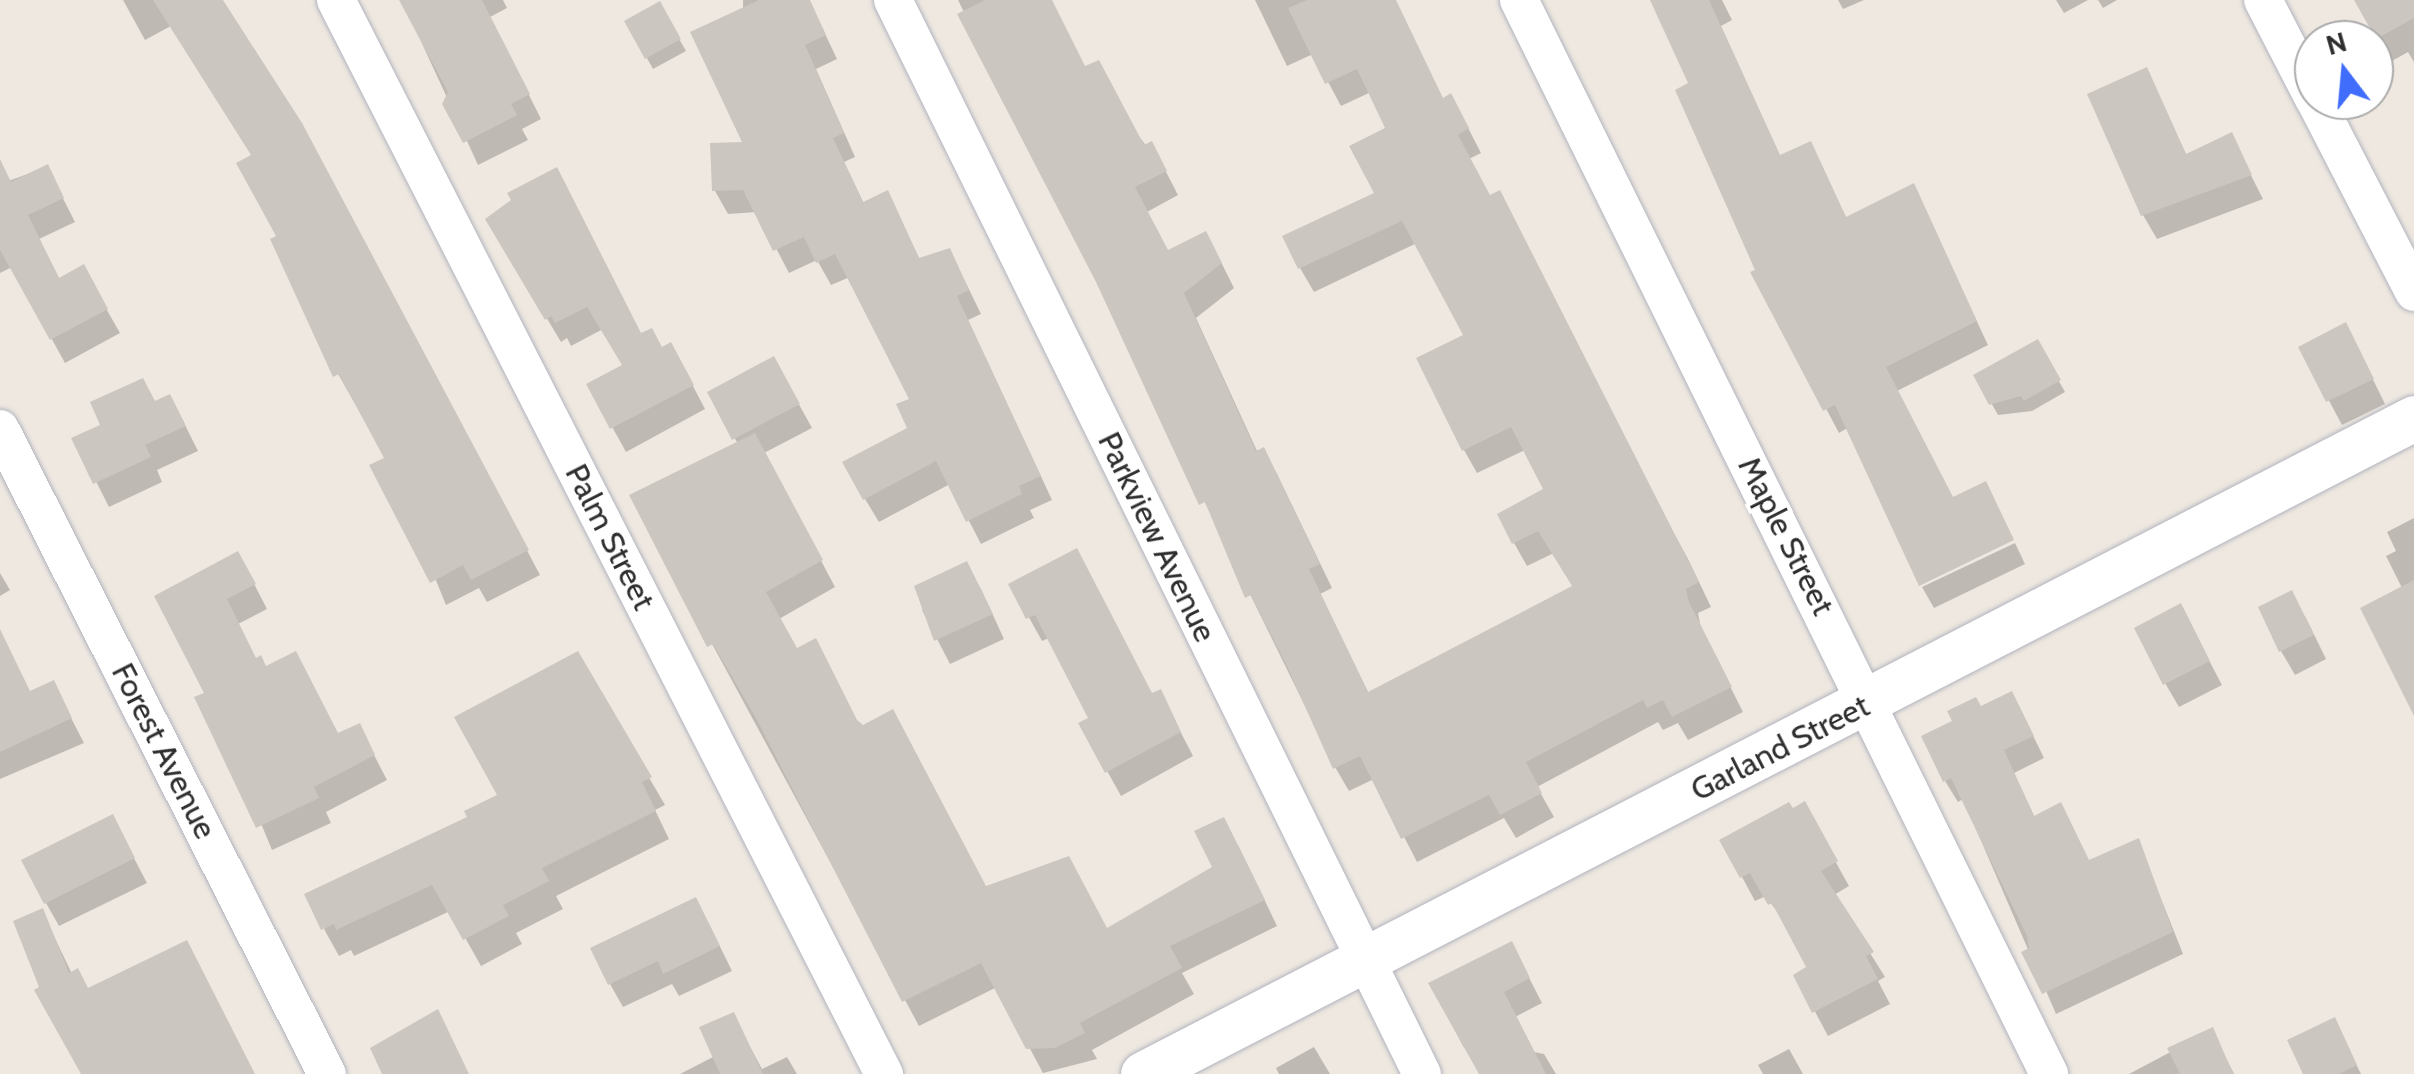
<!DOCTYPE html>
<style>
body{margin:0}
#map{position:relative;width:2414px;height:1074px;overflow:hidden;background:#efe8e1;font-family:Cabin,sans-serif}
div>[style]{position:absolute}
.shadow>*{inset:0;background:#0003}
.building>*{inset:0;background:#cbc6bf}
.roads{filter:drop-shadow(0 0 2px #b1b4be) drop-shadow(0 0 2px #b1b4be)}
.minor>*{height:38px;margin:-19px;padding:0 19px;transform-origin:19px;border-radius:19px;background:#fff}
.tertiary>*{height:45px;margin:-22.5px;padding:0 22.5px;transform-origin:22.5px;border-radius:22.5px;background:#fff}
span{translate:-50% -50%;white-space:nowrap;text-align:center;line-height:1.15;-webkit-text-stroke:8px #fff;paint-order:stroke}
.street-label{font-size:32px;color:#2e2e2e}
.north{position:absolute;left:2294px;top:20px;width:100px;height:100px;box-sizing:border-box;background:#fff;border:2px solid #ababab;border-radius:50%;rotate:344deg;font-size:28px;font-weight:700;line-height:40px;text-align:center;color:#2e2e2e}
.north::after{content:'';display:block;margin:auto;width:35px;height:45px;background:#406dfc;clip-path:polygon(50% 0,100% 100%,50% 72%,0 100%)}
</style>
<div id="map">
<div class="shadow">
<div style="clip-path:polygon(123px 0,168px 0,180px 21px,145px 40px)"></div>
<div style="clip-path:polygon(402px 0,503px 0,507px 8px,490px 17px,541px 119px,522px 129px,528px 140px,478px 165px)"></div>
<div style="clip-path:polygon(743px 0,809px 0,837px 59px,816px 69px,855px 157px,844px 162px,864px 204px,887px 193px,920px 260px,949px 251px,962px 275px,981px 314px,968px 320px,1052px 500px,1030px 510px,1034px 518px,981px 544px,950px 484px,879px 522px,865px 499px,846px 463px,910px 429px,912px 400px,850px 277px,831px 285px,817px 260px,789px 273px,757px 212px,728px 214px,715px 191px,745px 144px)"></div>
<div style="clip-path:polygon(958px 0,1051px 0,1085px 69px,1164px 168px,1178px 195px,1147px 212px,1168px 253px,1219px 258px,1234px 288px,1196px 318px,1258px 453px,1263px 450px,1277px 474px,1332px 588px,1320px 594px,1369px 694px,1575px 588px,1554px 553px,1527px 566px,1514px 543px,1546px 490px,1525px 450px,1477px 473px,1464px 450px,1466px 336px,1417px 243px,1314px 292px,1300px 268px,1377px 194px,1388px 129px,1371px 92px,1341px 106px,1313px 54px,1287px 66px,1255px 0,1393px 0,1443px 100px,1464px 120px,1481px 153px,1469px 159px,1688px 559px,1711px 607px,1698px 613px,1701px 629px,1743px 712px,1688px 740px,1678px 723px,1663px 730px,1658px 722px,1537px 787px,1554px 817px,1516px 838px,1504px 818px,1417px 862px,1374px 779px,1349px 791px,1335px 767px)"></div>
<div style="clip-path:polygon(1653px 0,1722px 0,1732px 20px,1721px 26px,1781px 158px,1810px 145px,1847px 219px,1913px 186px,1988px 345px,1897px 391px,1953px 499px,1985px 484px,2013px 538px,1920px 583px,1849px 427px,1839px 433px,1754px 273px,1759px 271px,1678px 91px,1692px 84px)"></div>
<div style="clip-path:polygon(1838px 0,1864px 0,1843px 9px)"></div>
<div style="clip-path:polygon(2056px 0,2088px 0,2064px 13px)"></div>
<div style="clip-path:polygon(2098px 0,2117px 0,2103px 8px)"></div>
<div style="clip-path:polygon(2357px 0,2414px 0,2414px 62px,2408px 52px,2392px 61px)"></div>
<div style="clip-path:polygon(659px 4px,686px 51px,653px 69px,627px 22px)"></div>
<div style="clip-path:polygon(2146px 71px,2187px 156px,2231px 136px,2263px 199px,2157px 239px,2143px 215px)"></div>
<div style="clip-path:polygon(315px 150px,540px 575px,487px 602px,479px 588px,446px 605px,387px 460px,312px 328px,279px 237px)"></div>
<div style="clip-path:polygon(47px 167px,75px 222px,39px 239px,60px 280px,83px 268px,120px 333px,65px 363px,12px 267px,0 273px,0 184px)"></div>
<div style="clip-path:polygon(488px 220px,684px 369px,705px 409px,626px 452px,589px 385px,625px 366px,603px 329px,571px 346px,567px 338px,561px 342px)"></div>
<div style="clip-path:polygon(2037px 342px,2065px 392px,2032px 411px,1998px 415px,1976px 376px)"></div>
<div style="clip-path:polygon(2301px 348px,2358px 349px,2385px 404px,2342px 425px)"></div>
<div style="clip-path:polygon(774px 359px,812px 428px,764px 453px,835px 587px,779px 619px,797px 651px,986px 888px,1107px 931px,1215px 868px,1238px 845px,1277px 926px,1182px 973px,1194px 994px,1092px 1050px,1097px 1059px,1043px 1073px,997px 987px,919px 1026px,632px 496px,738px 444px,710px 393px)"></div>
<div style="clip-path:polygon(156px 404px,183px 421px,198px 451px,157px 470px,162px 482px,109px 507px,75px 440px)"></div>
<div style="clip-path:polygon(2414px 518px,2414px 604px,2411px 606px,2386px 556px,2396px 551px,2387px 532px)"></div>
<div style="clip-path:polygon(2015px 543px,2025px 564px,1934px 608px,1922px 587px)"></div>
<div style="clip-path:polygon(0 573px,10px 590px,0 596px)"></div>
<div style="clip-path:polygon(251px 578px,267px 609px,238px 624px,256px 660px,338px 736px,359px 726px,387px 780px,326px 812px,331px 823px,272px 850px,207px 694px,157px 597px)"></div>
<div style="clip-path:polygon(1011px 585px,1152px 696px,1160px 692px,1193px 756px,1121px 796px,1081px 724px,1092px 719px,1049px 638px,1042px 641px)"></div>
<div style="clip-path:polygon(980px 587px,1004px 639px,950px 664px,922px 610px)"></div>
<div style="clip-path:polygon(2305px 616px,2326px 659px,2295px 675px,2281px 651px)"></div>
<div style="clip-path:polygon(2193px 630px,2222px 685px,2179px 707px,2165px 683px)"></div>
<div style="clip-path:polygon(577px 654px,665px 805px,655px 810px,669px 839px,556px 896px,563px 909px,516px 933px,522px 944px,481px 966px,450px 911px,354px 956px,351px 950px,339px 956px,324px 929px,500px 796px)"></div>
<div style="clip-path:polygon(53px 683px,84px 743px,0 779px,0 689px,30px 694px)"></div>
<div style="clip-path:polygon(1980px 709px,2023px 715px,2044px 758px,2014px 773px,2035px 818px,2090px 862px,2138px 841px,2183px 954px,2056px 1014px,1963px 799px,1958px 802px,1945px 781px)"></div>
<div style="clip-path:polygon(1804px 805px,1849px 886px,1834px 895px,1885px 977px,1878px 981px,1890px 1004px,1828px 1036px,1796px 976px,1810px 968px,1787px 926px,1766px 896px,1755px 901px,1742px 877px,1792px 811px)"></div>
<div style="clip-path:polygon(125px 841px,147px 883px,59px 926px,46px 903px)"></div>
<div style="clip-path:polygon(42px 911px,72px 974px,88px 990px,254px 1074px,83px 1074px,42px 988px)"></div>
<div style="clip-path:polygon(709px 924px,732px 971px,679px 996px,672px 984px,623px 1007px,610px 984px)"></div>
<div style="clip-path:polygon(1524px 968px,1542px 1003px,1515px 1017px,1534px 1052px,1544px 1054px,1556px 1074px,1489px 1074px,1463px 1046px,1431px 984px)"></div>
<div style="clip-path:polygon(733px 1015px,762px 1069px,787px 1057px,797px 1074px,680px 1074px,715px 1056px)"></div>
<div style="clip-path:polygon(2334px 1021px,2361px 1074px,2306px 1074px)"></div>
<div style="clip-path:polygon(2212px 1030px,2234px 1074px,2129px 1074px)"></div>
<div style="clip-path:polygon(1314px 1047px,1330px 1074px,1279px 1074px,1276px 1068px)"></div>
<div style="clip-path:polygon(1789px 1049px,1803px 1074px,1763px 1074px,1758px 1065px)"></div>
</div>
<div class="building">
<div style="clip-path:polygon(153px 0,223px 0,302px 123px,529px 550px,471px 580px,463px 565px,430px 583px,369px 465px,384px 458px,339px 374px,333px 377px,270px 239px,276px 236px,236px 163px,251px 155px)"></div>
<div style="clip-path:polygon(399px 0,482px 0,530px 94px,511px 104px,517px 115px,463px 143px,442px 104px,448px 92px)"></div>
<div style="clip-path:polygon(759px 0,810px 0,826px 35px,805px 45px,844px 133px,833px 138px,863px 202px,888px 190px,919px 258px,950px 248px,969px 290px,957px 296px,1041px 476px,1019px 486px,1022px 494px,966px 522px,936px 461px,863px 500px,842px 462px,907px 428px,896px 404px,909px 399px,835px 254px,816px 263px,804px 237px,773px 251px,743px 190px,712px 191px,710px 143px,742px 142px,690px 32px)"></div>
<div style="clip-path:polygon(985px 0,1052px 0,1085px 66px,1099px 60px,1144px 145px,1152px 141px,1167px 171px,1135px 187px,1168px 250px,1206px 231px,1222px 263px,1184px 293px,1256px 451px,1264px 447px,1320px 564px,1309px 569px,1368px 692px,1572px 586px,1538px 531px,1512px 544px,1497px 514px,1543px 489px,1511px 427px,1462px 451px,1416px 358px,1463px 335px,1402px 221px,1298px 269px,1282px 236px,1374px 193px,1349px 146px,1385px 128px,1357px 69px,1325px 84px,1288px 8px,1307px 0,1396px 0,1443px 98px,1451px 93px,1469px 128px,1458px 135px,1490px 195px,1500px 190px,1699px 582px,1686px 589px,1689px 602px,1732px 687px,1672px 717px,1663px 700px,1647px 708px,1643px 700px,1526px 762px,1542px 793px,1500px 815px,1489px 795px,1401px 839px,1360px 756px,1333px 769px,1286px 664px,1251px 595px,1245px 598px,1205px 502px,1199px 505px,1096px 282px,957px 14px)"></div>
<div style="clip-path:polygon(1650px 0,1709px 0,1780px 155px,1811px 141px,1846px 217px,1914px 183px,1977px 321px,1886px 367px,1953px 497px,1986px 481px,2014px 540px,1919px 586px,1835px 405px,1823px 411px,1750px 272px,1755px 270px,1675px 90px,1688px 83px)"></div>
<div style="clip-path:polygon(2354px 0,2414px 0,2414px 18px,2376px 39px)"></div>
<div style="clip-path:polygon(660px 1px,681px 39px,645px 59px,624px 21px)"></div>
<div style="clip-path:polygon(2147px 67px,2186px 154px,2232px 132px,2252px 175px,2141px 216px,2087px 94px)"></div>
<div style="clip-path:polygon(0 159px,11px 182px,48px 164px,64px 198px,28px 215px,59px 278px,84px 264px,108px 309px,50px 340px,0 250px)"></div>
<div style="clip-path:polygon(557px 167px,641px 333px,652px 328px,662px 347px,671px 342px,694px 385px,610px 429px,586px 384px,622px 365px,587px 307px,555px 323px,551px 316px,545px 320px,485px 219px,511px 200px,507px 193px)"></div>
<div style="clip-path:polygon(2346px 322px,2374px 379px,2326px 402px,2298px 347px)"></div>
<div style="clip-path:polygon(2038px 339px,2061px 380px,2024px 401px,2021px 396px,1989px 405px,1973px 375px)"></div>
<div style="clip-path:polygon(774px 356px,800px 404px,732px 440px,707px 392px)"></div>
<div style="clip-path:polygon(143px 378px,155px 401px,170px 394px,186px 426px,145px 445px,151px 457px,93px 484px,71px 438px,100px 425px,90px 402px)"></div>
<div style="clip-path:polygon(755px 433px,823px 560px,766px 592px,797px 648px,816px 638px,857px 720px,863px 725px,893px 709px,986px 886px,1069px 856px,1107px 928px,1212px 867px,1194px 831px,1224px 817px,1265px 900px,1170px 946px,1182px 968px,1080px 1023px,1085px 1033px,1055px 1048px,1026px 1049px,981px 963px,902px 1002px,757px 720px,713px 644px,707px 647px,629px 495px)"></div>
<div style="clip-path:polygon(1077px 548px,1152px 693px,1161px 689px,1181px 732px,1105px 773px,1078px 723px,1088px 718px,1035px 615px,1026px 619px,1008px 584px)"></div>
<div style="clip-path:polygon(238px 551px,256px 584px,227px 599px,256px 658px,261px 655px,266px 666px,296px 651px,338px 733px,360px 723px,375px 755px,314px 787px,319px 798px,256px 828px,194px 697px,204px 693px,154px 596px)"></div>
<div style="clip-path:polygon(967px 561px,993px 614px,934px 641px,914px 586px)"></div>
<div style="clip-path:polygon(2414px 580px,2414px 716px,2360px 608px)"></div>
<div style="clip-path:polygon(2292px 590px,2314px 635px,2279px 652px,2258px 607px)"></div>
<div style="clip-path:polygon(2181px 603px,2210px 661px,2163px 685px,2134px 628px)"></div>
<div style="clip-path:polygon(0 629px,30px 691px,54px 680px,72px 718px,0 752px)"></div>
<div style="clip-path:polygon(578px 651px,652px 777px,642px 782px,656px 811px,542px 868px,549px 881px,503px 905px,509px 916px,463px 940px,432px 885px,336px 930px,334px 924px,321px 930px,304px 894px,467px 817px,464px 811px,497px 795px,454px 717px)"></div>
<div style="clip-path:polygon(2012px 691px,2034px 736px,2004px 750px,2034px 816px,2061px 802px,2089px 860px,2139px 838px,2173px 932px,2042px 994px,2021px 952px,2029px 948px,2027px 936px,1951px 778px,1943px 782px,1921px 736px,1952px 721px,1947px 711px,1976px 697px,1981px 706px)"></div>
<div style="clip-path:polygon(1805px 801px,1838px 861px,1821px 871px,1874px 952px,1866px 956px,1878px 979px,1812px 1013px,1793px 975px,1806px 967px,1772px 903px,1768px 905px,1750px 873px,1740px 878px,1719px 840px,1789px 802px,1793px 808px)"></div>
<div style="clip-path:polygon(113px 814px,135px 858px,44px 904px,21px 860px)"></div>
<div style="clip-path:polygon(696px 897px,720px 946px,663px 974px,658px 961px,608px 985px,590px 948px)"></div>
<div style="clip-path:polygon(43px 908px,69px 973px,78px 968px,88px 988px,187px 940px,255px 1074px,81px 1074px,34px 990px,39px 987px,13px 921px)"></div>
<div style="clip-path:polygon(1512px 941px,1530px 978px,1504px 992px,1546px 1074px,1479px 1074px,1428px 983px)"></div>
<div style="clip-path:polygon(438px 1009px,469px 1074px,382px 1074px,370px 1048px)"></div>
<div style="clip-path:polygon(734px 1012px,763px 1074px,720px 1074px,699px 1027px)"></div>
<div style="clip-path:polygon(2335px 1017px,2357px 1065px,2339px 1074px,2303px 1074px,2287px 1040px)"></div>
<div style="clip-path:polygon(2213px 1027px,2233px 1074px,2180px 1074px,2167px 1048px)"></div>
</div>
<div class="roads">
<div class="minor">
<div style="left:336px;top:0;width:1206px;rotate:62.97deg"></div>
<div style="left:893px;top:0;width:1197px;rotate:63.78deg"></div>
<div style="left:1519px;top:0;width:1198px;rotate:63.73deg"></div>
<div style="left:2263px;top:0;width:111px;rotate:62.7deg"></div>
<div style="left:2315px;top:100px;width:216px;rotate:62.7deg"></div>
<div style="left:0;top:429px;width:723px;rotate:63.12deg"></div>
</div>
<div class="tertiary">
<div style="left:1143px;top:1074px;width:1430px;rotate:-27.3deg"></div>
</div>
</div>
<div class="street-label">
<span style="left:1786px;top:536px;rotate:63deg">Maple Street</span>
<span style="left:610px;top:537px;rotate:63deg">Palm Street</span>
<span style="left:1157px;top:537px;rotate:64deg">Parkview Avenue</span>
<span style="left:1780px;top:748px;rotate:-27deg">Garland Street</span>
<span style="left:164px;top:751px;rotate:63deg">Forest Avenue</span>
</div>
<div class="north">N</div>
</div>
